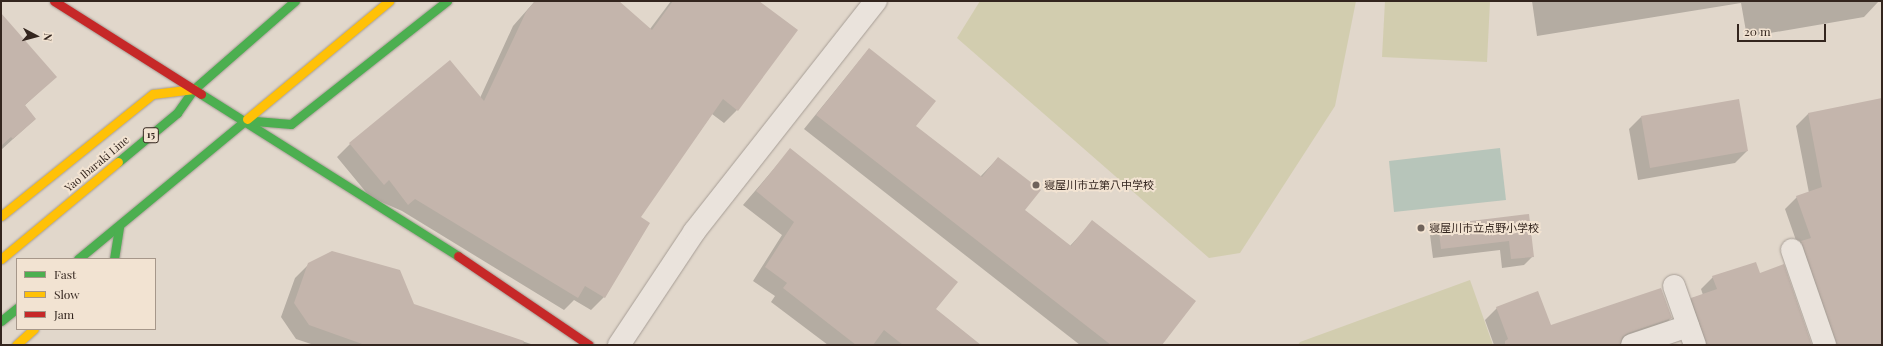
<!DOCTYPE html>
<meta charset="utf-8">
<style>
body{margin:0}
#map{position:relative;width:1883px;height:346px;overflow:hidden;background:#e1d7cb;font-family:"Playfair Display","Noto Sans JP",serif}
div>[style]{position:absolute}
.green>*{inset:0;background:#d2cdaf}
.water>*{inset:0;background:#b7c5ba}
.shadow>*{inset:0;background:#0003}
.building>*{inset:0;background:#c4b5ac}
.roads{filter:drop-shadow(0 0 1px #a69d95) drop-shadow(0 0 1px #a69d95)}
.street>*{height:22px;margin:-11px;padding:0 11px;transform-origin:11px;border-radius:11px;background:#eae3dc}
.fast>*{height:9px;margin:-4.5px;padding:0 4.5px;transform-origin:4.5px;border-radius:4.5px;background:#4caf50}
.slow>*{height:9px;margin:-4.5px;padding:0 4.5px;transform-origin:4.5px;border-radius:4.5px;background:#ffc107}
.jam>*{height:9px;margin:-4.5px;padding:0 4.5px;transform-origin:4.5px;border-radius:4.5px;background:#c62828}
.dots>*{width:11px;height:11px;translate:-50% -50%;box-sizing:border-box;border:2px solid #f2e3d2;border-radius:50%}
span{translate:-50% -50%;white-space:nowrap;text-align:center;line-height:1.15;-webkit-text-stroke:4px #f2e3d2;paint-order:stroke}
.shield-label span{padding:1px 3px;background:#f2e3d2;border:1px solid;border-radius:3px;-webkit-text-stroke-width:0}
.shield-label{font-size:10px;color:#33251e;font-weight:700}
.street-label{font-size:11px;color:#33251e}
.poi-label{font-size:11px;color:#33251e}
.left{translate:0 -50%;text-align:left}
.frame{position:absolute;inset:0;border:2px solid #33251e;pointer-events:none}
.legend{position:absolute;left:16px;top:258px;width:140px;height:72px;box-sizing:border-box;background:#f2e3d2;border:1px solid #a6978a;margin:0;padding:5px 7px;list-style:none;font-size:12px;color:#33251e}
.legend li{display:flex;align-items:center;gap:8px;height:20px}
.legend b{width:20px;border:1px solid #a6978a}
.north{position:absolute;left:16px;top:16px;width:40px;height:40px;-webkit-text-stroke:3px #f2e3d2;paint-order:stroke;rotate:96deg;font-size:11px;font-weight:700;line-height:16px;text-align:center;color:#33251e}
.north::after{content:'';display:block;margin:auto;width:14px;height:18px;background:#33251e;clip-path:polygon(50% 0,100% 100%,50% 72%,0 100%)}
.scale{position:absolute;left:1737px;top:24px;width:89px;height:18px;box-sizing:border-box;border:2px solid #33251e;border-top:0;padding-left:5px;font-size:12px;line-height:14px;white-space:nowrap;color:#33251e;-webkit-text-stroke:3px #f2e3d2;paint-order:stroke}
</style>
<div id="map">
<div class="green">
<div style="clip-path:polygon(980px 1px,1356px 1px,1335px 106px,1240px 253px,1209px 258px,957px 38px)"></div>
<div style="clip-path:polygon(1385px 1px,1490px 1px,1487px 62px,1382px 57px)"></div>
<div style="clip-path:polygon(1470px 280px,1493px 345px,1298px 345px,1300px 342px)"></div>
</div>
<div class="water">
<div style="clip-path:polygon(1500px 148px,1506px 200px,1394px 212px,1389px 161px)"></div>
</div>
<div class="shadow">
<div style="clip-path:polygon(535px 1px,617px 1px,650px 29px,671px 1px,757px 1px,737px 110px,724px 123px,712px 114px,639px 217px,604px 297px,591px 310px,574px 300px,564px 310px,402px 211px,370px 197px,337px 157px,350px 144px,480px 98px,513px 26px)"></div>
<div style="clip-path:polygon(1532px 1px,1879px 1px,1864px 17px,1747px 37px,1741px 3px,1537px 36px)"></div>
<div style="clip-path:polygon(1px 15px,55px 77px,24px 106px,35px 119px,1px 150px)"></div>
<div style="clip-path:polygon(869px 49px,915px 126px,980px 177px,998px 158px,1024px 210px,1070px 246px,1092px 222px,1160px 345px,1080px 345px,804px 129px)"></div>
<div style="clip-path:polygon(1882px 99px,1882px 345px,1822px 345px,1798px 246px,1785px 209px,1797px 197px,1809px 193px,1796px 126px,1808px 114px)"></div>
<div style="clip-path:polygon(1641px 117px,1747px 151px,1735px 163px,1638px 180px,1629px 129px)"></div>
<div style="clip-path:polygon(790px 150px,935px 309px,980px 345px,828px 345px,771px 302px,775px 296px,753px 281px,782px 235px,743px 205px)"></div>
<div style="clip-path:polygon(1528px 215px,1533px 256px,1524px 265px,1502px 268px,1500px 250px,1433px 258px,1430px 235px,1439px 226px)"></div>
<div style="clip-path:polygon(309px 264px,413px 305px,534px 345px,314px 345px,296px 339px,281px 317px,295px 278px)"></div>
<div style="clip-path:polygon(1759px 274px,1811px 345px,1692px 345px,1680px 310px,1692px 298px,1703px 295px,1701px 289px,1713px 277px)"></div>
<div style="clip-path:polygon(1497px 308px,1550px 326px,1671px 318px,1659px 330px,1619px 345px,1494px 345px,1485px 320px)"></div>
</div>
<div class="building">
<div style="clip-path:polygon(535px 1px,619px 1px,652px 30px,673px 1px,759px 1px,798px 30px,738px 111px,723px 99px,641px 217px,650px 223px,605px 298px,585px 286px,578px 298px,415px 199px,408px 205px,389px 180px,384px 185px,349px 143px,450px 60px,484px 101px,526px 12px)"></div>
<div style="clip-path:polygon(1px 13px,57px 77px,25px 105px,36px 119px,13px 139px,11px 137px,1px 146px)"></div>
<div style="clip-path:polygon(869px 48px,936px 101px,916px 126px,982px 177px,998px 157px,1041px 190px,1025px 210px,1071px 246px,1092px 220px,1196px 301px,1162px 345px,1111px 345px,816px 115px)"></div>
<div style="clip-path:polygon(1882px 98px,1882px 345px,1837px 345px,1801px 241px,1811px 238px,1796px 196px,1822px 187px,1808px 113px)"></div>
<div style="clip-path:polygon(1739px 99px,1748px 151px,1650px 168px,1641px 116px)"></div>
<div style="clip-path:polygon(790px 148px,958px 282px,936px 309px,981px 345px,903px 345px,884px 330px,873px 345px,856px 345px,783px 288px,787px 283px,765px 267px,794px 222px,756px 191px)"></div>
<div style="clip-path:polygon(1529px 214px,1534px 257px,1511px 259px,1509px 241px,1441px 249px,1438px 225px)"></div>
<div style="clip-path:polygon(332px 251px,400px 270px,414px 304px,524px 341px,523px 345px,365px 345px,309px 325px,294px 303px,308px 263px)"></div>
<div style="clip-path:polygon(1756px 262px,1760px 273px,1784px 264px,1812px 345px,1707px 345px,1691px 298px,1717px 289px,1712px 276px)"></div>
<div style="clip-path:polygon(1661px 288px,1672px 318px,1628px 333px,1622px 337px,1620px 345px,1505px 345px,1505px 341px,1508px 339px,1496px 307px,1538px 291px,1551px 325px)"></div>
</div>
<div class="roads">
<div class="street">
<div style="left:1792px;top:250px;width:101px;rotate:70.8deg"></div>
<div style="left:1674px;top:286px;width:63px;rotate:70.4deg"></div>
<div style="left:619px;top:345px;width:136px;rotate:-56.4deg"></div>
<div style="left:694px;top:232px;width:294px;rotate:-51.8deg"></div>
<div style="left:1632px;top:345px;width:59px;rotate:-18.7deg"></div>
</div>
<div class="fast">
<div style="left:201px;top:94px;width:304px;rotate:32.2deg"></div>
<div style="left:243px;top:120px;width:48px;rotate:4.8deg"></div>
<div style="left:291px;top:124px;width:199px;rotate:-38.3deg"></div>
<div style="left:118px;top:162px;width:77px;rotate:-39.7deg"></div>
<div style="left:177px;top:113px;width:29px;rotate:-55deg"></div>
<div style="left:194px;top:89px;width:134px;rotate:-41.1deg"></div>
<div style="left:78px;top:259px;width:219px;rotate:-39.6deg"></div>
<div style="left:114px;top:259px;width:33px;rotate:-81deg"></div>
<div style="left:1px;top:321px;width:21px;rotate:-39deg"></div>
</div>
<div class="slow">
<div style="left:247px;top:119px;width:185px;rotate:-39.7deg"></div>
<div style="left:1px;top:216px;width:195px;rotate:-38.8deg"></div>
<div style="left:153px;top:94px;width:41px;rotate:-7deg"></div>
<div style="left:1px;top:259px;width:152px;rotate:-39.7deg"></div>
<div style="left:16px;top:345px;width:24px;rotate:-42deg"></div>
</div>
<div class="jam">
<div style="left:54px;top:1px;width:174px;rotate:32.3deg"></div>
<div style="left:458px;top:256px;width:158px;rotate:34.2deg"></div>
</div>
</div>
<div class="dots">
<div style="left:1036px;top:185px;background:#70635b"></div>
<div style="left:1421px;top:228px;background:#70635b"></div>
</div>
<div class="shield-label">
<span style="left:151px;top:135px">15</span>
</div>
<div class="street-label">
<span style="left:97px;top:164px;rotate:-40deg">Yao Ibaraki Line</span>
</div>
<div class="poi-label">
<span class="left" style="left:1044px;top:185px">寝屋川市立第八中学校</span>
<span class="left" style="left:1429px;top:228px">寝屋川市立点野小学校</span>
</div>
<div class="frame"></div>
<ul class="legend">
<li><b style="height:5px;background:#4caf50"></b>Fast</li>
<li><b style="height:5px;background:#ffc107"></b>Slow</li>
<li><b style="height:5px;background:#c62828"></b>Jam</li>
</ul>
<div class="north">N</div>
<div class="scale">20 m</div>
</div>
